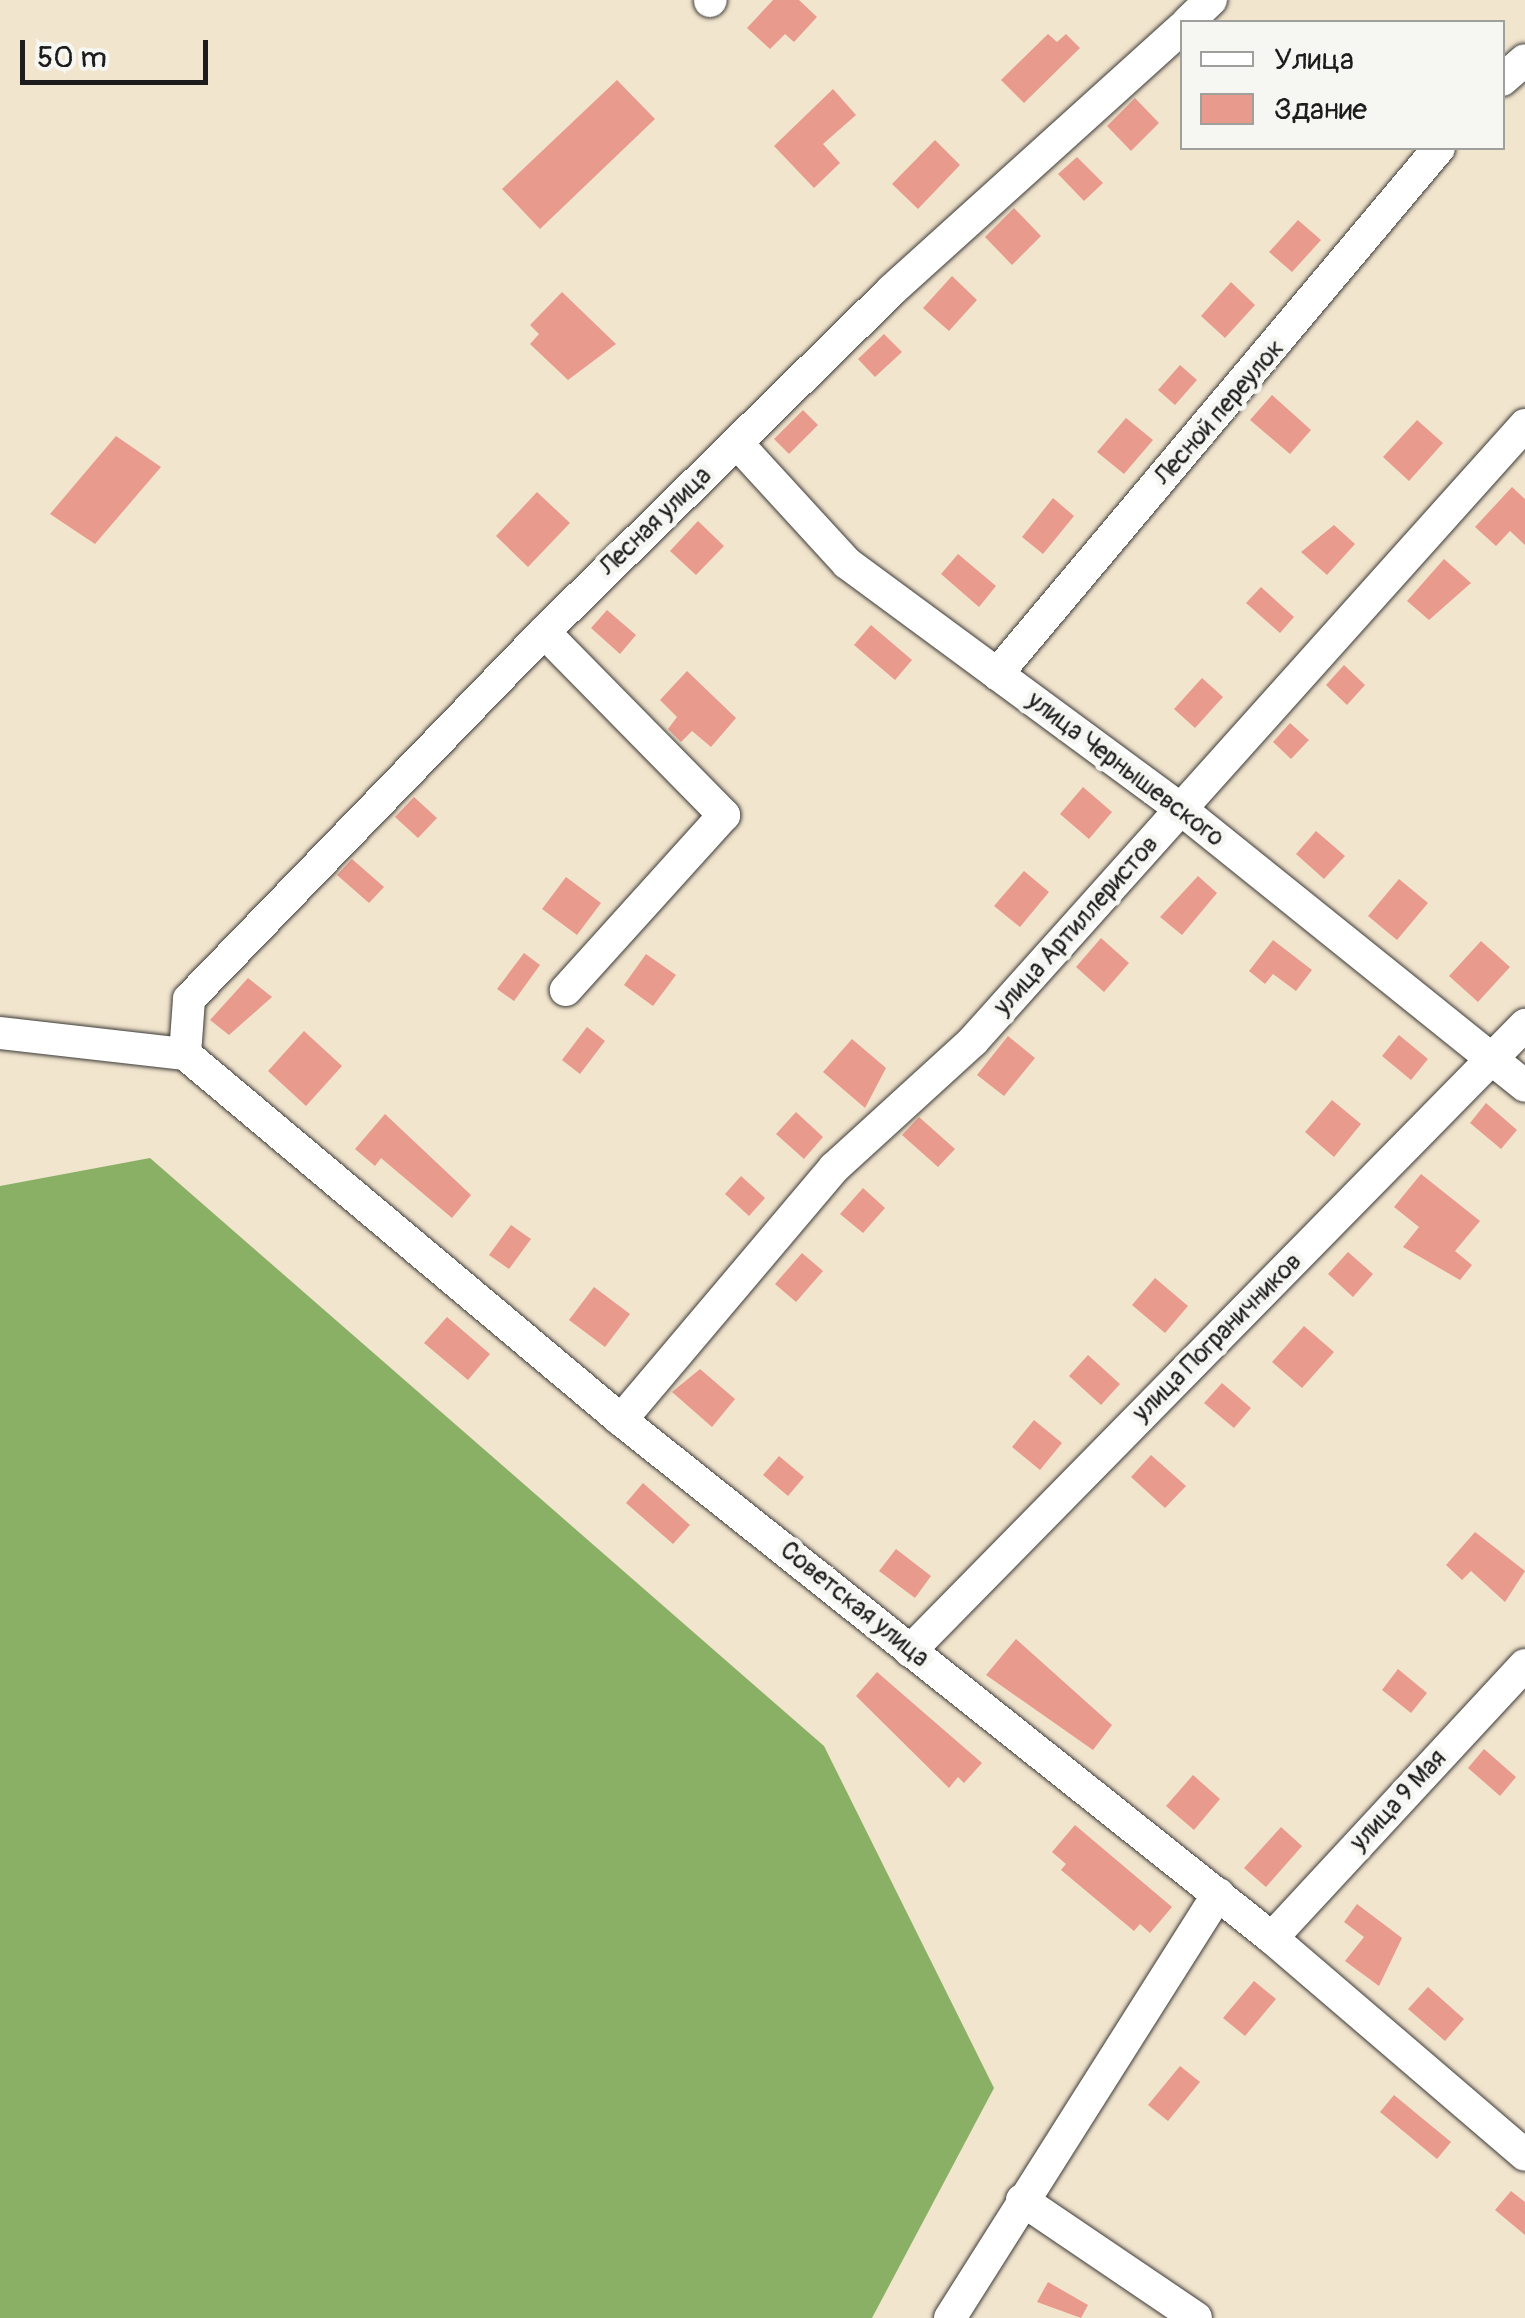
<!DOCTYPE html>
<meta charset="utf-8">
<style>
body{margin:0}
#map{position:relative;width:1525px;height:2318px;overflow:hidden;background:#f2e5ce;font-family:Pangolin,sans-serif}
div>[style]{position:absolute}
.forest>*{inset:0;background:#8ab066}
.building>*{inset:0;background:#e89b8d}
.roads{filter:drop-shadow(0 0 2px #3c3a37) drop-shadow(0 0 2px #3c3a37)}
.minor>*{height:32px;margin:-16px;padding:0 16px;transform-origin:16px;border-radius:16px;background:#fff}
span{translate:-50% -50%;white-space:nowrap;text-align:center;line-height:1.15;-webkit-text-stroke:10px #f6f6f2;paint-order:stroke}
.street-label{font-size:25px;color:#1c1c1c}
.legend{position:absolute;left:1180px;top:20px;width:325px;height:130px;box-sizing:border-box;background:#f6f6f2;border:2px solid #9f9f9c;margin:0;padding:12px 18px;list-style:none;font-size:30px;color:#1c1c1c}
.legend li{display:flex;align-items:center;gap:20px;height:50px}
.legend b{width:50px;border:2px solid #9f9f9c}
.scale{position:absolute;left:20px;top:40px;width:188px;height:45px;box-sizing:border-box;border:5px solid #1c1c1c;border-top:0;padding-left:12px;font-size:30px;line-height:35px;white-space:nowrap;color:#1c1c1c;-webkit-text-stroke:8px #f6f6f2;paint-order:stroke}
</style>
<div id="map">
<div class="forest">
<div style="clip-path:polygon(150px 1158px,824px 1746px,994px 2088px,872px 2318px,0 2318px,0 1186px)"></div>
</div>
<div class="building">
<div style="clip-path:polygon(773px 0,799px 0,817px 17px,794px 42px,785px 34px,770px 49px,747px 28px)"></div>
<div style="clip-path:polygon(1048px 34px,1057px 42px,1066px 34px,1080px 48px,1024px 103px,1001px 80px)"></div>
<div style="clip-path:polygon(617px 80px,655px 119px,540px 229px,502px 189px)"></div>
<div style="clip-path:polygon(833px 89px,856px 115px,823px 144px,840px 163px,814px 188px,774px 146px)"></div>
<div style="clip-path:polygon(1135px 98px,1159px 123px,1131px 151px,1107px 126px)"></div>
<div style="clip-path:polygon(935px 140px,960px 165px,918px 209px,892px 184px)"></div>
<div style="clip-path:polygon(1077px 157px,1103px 183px,1084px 201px,1058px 174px)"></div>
<div style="clip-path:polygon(1014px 208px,1041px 236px,1012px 265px,985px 237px)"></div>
<div style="clip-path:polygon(1298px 220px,1321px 240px,1292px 272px,1269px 252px)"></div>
<div style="clip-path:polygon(952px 276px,977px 300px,949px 331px,923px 308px)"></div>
<div style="clip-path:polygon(1231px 282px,1255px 305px,1225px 338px,1201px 316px)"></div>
<div style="clip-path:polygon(562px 292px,616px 344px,568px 380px,530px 344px,539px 334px,530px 325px)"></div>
<div style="clip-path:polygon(884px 334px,902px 352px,875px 377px,858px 359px)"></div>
<div style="clip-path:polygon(1180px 365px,1197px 380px,1175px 405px,1158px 390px)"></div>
<div style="clip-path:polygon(1272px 395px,1311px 430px,1290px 454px,1250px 420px)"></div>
<div style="clip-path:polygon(803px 410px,818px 425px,789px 454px,774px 439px)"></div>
<div style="clip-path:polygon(1126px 418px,1153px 440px,1124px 474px,1097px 452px)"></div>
<div style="clip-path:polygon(1417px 420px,1443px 443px,1409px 481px,1383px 457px)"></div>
<div style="clip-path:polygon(116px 436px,161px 467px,95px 544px,50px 514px)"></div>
<div style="clip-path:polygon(1512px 487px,1525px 499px,1525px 545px,1510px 531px,1496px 546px,1475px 527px)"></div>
<div style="clip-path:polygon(537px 492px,570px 523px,528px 567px,496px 536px)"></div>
<div style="clip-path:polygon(1053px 498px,1074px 516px,1043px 554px,1022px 537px)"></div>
<div style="clip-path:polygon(698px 521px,724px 546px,696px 575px,670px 551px)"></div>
<div style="clip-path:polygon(1334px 525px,1355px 544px,1327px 575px,1301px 552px)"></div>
<div style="clip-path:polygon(958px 554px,996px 586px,979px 607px,941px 574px)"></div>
<div style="clip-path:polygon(1444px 559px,1471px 583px,1429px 620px,1407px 601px)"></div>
<div style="clip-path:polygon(1261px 587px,1294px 617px,1280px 633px,1246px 603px)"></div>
<div style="clip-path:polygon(607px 610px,636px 635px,620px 654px,591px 628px)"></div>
<div style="clip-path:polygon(871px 625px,912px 660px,895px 680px,854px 645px)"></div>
<div style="clip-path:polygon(1344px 665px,1365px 685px,1347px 705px,1326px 685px)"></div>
<div style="clip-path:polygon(687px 671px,736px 718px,711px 747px,692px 731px,681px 742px,668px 729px,677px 717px,660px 700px)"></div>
<div style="clip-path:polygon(1202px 678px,1223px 697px,1195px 728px,1174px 709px)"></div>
<div style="clip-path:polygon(1290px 723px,1309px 740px,1291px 759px,1273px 742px)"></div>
<div style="clip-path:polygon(1083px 787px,1112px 812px,1089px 839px,1060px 814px)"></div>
<div style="clip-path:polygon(414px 797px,437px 818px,418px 838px,395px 817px)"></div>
<div style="clip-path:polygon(1316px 831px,1345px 856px,1324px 879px,1296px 854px)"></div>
<div style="clip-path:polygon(352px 859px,384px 887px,369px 903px,337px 875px)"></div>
<div style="clip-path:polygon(1024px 871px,1049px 892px,1020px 927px,994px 906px)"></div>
<div style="clip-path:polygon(1198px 876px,1217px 893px,1182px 935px,1160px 917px)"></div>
<div style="clip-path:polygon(566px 877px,601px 903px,577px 935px,542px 909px)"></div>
<div style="clip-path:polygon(1399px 879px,1428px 903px,1397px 940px,1368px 916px)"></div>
<div style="clip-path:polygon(1101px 938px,1129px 963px,1104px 992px,1076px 967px)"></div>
<div style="clip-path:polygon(1273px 940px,1312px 970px,1296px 991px,1273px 974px,1265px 984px,1249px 971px)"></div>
<div style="clip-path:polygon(1481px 941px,1510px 967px,1478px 1002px,1449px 976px)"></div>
<div style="clip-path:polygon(524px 953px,540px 965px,514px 1001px,497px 989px)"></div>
<div style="clip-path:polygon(646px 954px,676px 975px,653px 1006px,624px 985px)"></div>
<div style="clip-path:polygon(248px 978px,272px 997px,229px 1035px,210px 1020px)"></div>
<div style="clip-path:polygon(587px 1027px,605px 1041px,580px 1074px,562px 1060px)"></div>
<div style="clip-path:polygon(304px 1031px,342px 1066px,306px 1106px,268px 1071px)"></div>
<div style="clip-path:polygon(1399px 1035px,1428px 1059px,1411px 1080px,1382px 1056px)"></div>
<div style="clip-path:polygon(1008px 1036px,1035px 1058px,1004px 1096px,977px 1075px)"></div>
<div style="clip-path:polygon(852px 1039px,886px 1068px,865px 1108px,823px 1072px)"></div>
<div style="clip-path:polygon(1332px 1100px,1361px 1124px,1334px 1157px,1305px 1132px)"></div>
<div style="clip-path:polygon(1486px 1103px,1517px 1130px,1501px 1149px,1470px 1123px)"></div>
<div style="clip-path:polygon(796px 1112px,823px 1137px,804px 1159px,776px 1134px)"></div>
<div style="clip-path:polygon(385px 1114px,471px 1195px,452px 1218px,381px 1158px,375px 1166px,355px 1149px)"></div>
<div style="clip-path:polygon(919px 1117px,955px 1149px,938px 1167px,902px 1135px)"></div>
<div style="clip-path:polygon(1421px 1174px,1480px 1221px,1455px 1251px,1472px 1265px,1460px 1280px,1403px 1247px,1419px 1227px,1394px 1207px)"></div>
<div style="clip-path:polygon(741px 1176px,765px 1198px,749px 1216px,725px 1194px)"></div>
<div style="clip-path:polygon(863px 1188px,885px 1208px,863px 1233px,840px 1214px)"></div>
<div style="clip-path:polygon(511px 1225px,531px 1239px,509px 1269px,489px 1255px)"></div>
<div style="clip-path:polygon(1348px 1252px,1373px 1274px,1353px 1297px,1328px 1274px)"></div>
<div style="clip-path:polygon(802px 1253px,823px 1271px,796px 1302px,775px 1284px)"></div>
<div style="clip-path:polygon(1155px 1278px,1188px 1306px,1165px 1333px,1132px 1305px)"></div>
<div style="clip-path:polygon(594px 1287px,630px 1314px,605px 1347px,569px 1320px)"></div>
<div style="clip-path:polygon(447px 1317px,490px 1354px,468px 1380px,424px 1343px)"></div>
<div style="clip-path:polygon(1304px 1326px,1334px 1352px,1302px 1388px,1272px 1362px)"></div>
<div style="clip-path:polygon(1088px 1355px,1120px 1384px,1101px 1405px,1069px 1376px)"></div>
<div style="clip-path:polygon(700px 1369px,735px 1399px,712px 1427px,672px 1392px)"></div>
<div style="clip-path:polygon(1222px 1383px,1251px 1408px,1234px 1428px,1204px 1403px)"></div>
<div style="clip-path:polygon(1034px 1420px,1062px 1443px,1040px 1470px,1012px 1447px)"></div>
<div style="clip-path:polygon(1151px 1455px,1186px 1486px,1165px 1508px,1131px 1477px)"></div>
<div style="clip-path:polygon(779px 1456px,804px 1477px,788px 1496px,763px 1475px)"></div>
<div style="clip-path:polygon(643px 1483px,690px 1525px,673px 1544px,626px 1503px)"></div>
<div style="clip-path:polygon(1475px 1532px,1525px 1571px,1505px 1602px,1471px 1571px,1462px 1580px,1446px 1565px)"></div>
<div style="clip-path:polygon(896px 1549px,931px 1576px,915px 1598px,879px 1571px)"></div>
<div style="clip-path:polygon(1016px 1639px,1112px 1725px,1093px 1750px,986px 1675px)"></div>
<div style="clip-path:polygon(1398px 1669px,1427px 1693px,1411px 1713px,1382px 1690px)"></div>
<div style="clip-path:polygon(877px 1672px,982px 1763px,964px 1783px,958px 1777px,949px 1788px,856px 1696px)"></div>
<div style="clip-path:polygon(1484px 1749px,1516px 1777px,1500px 1796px,1468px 1768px)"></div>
<div style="clip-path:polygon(1193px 1775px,1220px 1799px,1194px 1830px,1166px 1806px)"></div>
<div style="clip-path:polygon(1075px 1825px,1172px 1907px,1150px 1933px,1140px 1924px,1134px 1931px,1061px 1870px,1066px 1864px,1052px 1852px)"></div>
<div style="clip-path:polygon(1281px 1827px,1302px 1846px,1266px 1887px,1244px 1868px)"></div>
<div style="clip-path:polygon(1357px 1904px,1402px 1938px,1379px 1986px,1345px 1961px,1364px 1937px,1344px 1922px)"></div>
<div style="clip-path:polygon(1254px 1981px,1276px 1999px,1245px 2036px,1223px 2018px)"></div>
<div style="clip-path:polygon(1428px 1987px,1464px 2019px,1445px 2041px,1408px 2009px)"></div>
<div style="clip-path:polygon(1180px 2066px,1200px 2082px,1168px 2121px,1148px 2105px)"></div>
<div style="clip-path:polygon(1394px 2095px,1451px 2142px,1437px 2159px,1380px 2112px)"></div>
<div style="clip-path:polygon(1511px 2191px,1525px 2202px,1525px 2235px,1495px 2210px)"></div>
<div style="clip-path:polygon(1048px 2282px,1088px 2305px,1081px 2318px,1037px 2302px)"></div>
</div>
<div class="roads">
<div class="minor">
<div style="left:710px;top:1px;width:1px;rotate:-45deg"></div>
<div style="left:1188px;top:22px;width:32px;rotate:-44deg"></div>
<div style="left:1502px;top:80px;width:30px;rotate:-41deg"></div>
<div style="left:737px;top:443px;width:163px;rotate:47.5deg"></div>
<div style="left:847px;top:563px;width:416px;rotate:36.4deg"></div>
<div style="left:1182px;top:810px;width:440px;rotate:38.8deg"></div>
<div style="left:544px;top:632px;width:257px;rotate:45.5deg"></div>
<div style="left:724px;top:815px;width:236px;rotate:132.1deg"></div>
<div style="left:997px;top:674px;width:687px;rotate:-49.96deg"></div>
<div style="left:0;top:1033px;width:186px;rotate:6.5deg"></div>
<div style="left:185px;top:1054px;width:569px;rotate:40.01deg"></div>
<div style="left:621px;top:1420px;width:832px;rotate:38.51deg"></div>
<div style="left:1272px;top:1938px;width:333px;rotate:40.6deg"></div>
<div style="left:185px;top:1054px;width:55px;rotate:-85.8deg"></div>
<div style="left:189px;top:999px;width:511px;rotate:-45.95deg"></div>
<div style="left:544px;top:632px;width:488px;rotate:-44.5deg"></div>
<div style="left:892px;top:290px;width:391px;rotate:-42.1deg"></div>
<div style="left:621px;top:1420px;width:330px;rotate:-49.8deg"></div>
<div style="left:834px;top:1168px;width:188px;rotate:-42.4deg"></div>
<div style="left:973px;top:1041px;width:827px;rotate:-48.14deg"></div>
<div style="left:910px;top:1651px;width:878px;rotate:-45.51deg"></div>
<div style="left:1272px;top:1938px;width:372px;rotate:-47.2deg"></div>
<div style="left:1022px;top:2200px;width:210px;rotate:34.1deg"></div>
<div style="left:950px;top:2318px;width:502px;rotate:-57.7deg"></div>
</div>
</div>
<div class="street-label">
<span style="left:1220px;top:413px;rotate:-49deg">Лесной переулок</span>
<span style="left:656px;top:522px;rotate:-44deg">Лесная улица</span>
<span style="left:1125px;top:770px;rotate:37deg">улица Чернышевского</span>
<span style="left:1077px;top:926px;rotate:-48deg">улица Артиллеристов</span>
<span style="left:1218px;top:1338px;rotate:-45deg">улица Пограничников</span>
<span style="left:854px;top:1605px;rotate:39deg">Советская улица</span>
<span style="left:1399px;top:1801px;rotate:-47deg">улица 9 Мая</span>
</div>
<ul class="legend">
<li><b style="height:12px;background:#fff"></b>Улица</li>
<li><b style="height:28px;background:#e89b8d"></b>Здание</li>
</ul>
<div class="scale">50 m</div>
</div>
